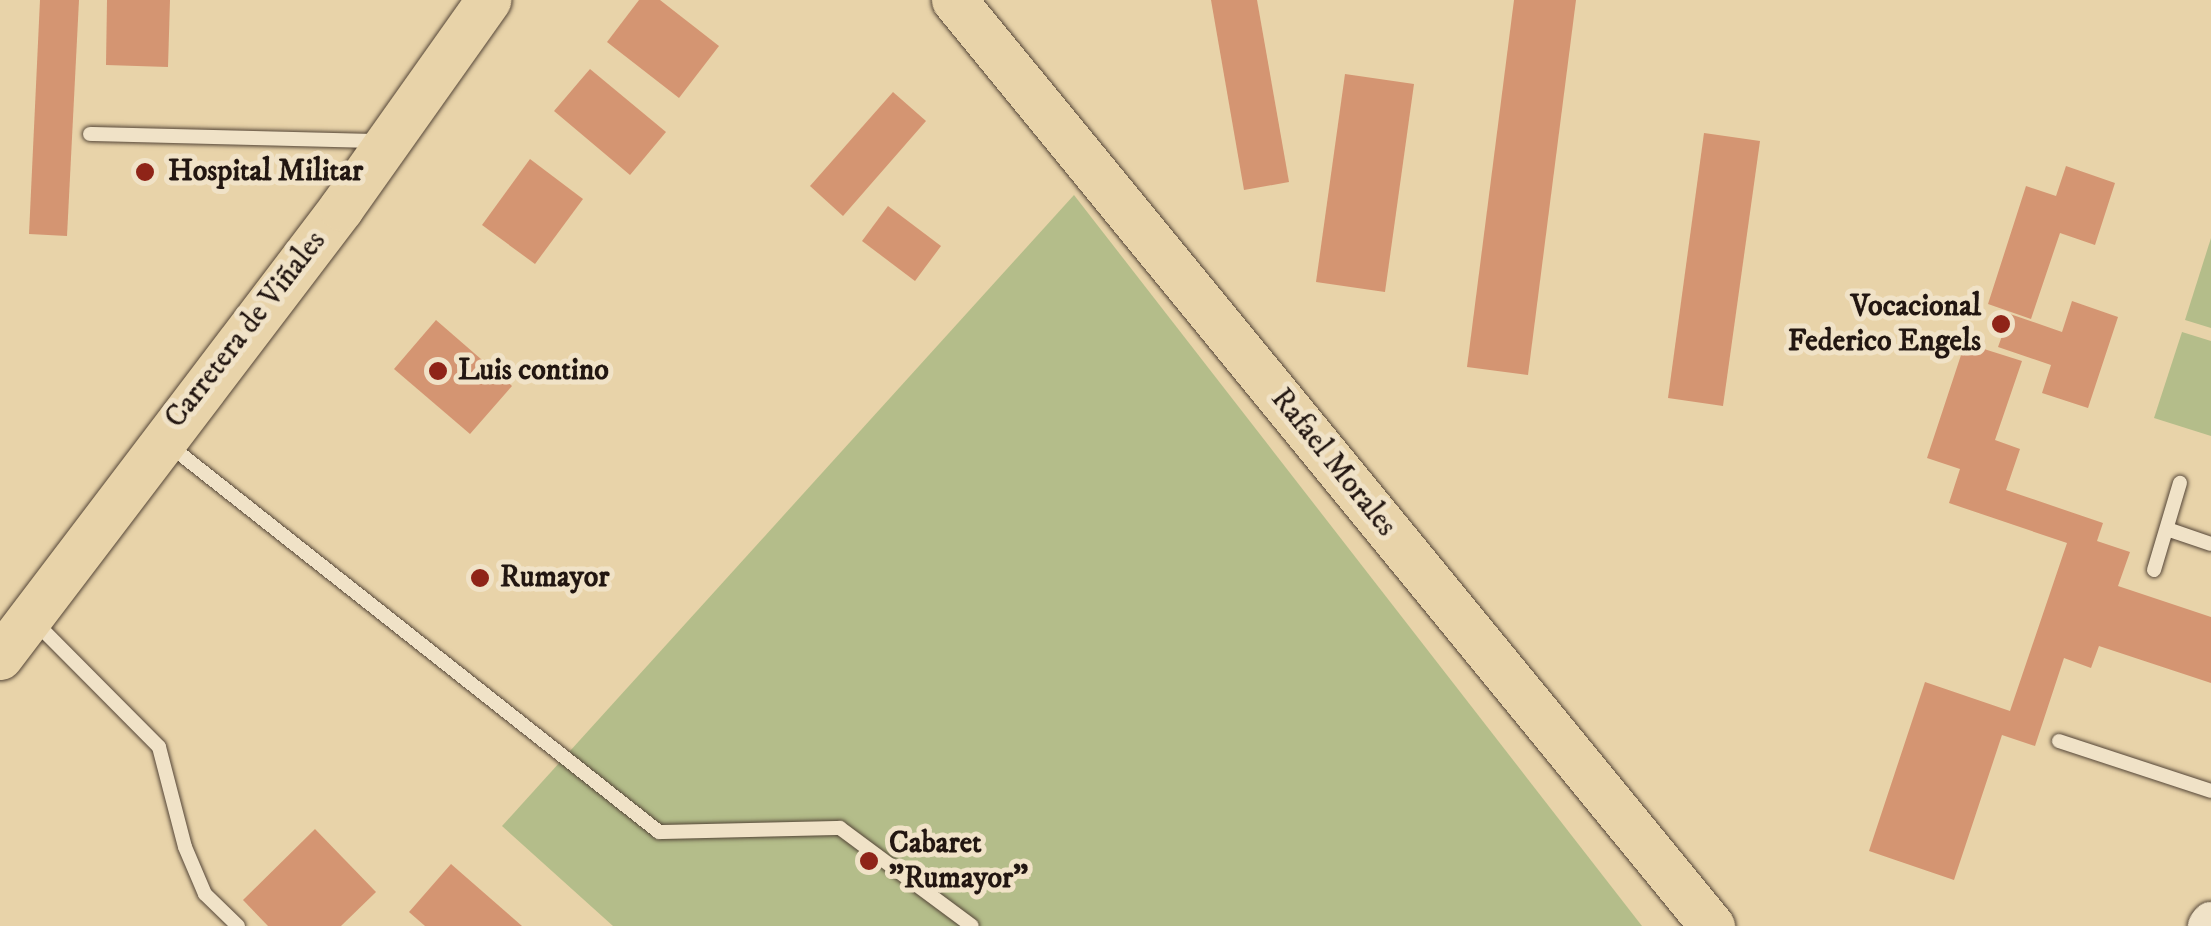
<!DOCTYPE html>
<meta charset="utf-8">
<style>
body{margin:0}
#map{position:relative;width:2211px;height:926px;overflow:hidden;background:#e8d3a9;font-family:"IM FELL DW Pica",serif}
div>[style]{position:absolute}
.green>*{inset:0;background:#b4bd8a}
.building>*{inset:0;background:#d49572}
.roads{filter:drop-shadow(0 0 2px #544537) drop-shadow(0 0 2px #544537)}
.service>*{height:14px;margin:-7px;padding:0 7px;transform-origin:7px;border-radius:7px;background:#f0e2c7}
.secondary>*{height:40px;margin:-20px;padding:0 20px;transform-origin:20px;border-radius:20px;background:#f0e2c7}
.primary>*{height:45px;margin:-22.5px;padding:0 22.5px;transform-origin:22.5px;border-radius:22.5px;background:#e8d3a9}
.dots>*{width:28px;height:28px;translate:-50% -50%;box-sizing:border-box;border:5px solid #f0e2c7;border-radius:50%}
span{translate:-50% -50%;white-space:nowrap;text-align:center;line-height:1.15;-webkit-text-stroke:10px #f0e2c7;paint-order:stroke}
.poi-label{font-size:30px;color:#221611;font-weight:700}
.left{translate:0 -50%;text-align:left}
.right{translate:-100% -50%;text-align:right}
.street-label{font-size:30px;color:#221611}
</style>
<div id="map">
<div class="green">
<div style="clip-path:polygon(1074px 195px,1642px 926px,613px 926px,502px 826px)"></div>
<div style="clip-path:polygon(2211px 238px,2211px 328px,2185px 320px)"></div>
<div style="clip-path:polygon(2182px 332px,2211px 341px,2211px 436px,2154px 418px)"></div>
</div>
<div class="building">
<div style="clip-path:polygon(40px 0,79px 0,67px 236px,29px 234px)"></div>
<div style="clip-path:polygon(107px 0,170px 0,168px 67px,106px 65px)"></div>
<div style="clip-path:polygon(639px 0,660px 0,719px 46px,679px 98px,607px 42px)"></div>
<div style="clip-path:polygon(1211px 0,1257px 0,1289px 182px,1244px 190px)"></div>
<div style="clip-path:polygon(1514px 0,1576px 0,1528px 375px,1467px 367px)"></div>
<div style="clip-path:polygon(590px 69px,666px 132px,630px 175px,554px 111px)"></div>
<div style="clip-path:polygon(1345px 74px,1414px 84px,1385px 292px,1316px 282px)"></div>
<div style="clip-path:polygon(893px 92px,926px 121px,843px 216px,810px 186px)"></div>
<div style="clip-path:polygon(1704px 133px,1760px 141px,1723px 406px,1668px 398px)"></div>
<div style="clip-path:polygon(530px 159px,583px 199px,535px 264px,482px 225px)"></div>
<div style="clip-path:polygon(2066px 166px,2115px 183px,2095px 245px,2060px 233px,2031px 319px,1988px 304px,2026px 186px,2056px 196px)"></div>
<div style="clip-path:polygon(888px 206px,941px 246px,915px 281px,862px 241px)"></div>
<div style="clip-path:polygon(2072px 301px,2118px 317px,2088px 408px,2042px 393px,2051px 365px,1998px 347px,2010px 314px,2062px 332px)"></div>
<div style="clip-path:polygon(436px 320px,512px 386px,470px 434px,394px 369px)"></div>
<div style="clip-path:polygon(1965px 343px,2022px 361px,1995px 440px,2020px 449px,2006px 490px,2103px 523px,2097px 541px,2130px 552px,2118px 586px,2211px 617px,2211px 683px,2099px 646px,2091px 668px,2064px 658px,2035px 746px,2002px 735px,1954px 880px,1869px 851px,1925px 682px,2010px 711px,2067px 543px,1949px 503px,1960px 469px,1927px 458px)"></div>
<div style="clip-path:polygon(315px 829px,376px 892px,341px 926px,268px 926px,243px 900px)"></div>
<div style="clip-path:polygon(451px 864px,522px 926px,425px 926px,409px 912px)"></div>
</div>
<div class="roads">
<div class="service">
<div style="left:90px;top:134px;width:287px;rotate:1.4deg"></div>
<div style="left:169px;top:445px;width:624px;rotate:38.3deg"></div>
<div style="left:659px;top:832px;width:181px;rotate:-1.3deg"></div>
<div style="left:840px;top:828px;width:164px;rotate:36.6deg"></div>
<div style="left:2167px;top:529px;width:46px;rotate:18.8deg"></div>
<div style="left:2154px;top:570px;width:91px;rotate:-73.4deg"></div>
<div style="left:33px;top:620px;width:179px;rotate:45.2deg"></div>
<div style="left:159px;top:747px;width:103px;rotate:75.4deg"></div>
<div style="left:185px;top:847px;width:51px;rotate:66.9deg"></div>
<div style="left:205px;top:894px;width:46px;rotate:44.1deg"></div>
<div style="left:2059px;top:741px;width:160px;rotate:18.2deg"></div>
</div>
<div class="secondary">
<div style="left:2208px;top:926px;width:5px;rotate:-53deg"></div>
</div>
<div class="primary">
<div style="left:954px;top:0;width:1197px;rotate:50.7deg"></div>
<div style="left:0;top:657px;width:564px;rotate:-52.78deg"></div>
<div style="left:341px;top:208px;width:255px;rotate:-54.7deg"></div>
</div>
</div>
<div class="dots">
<div style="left:145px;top:172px;background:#8f2418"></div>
<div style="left:2001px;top:324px;background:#8f2418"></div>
<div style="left:438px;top:371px;background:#8f2418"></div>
<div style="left:480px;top:578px;background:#8f2418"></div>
<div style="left:869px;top:861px;background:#8f2418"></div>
</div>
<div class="poi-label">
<span class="left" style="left:168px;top:172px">Hospital Militar</span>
<span class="right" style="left:1981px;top:324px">Vocacional<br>Federico Engels</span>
<span class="left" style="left:458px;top:371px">Luis contino</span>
<span class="left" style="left:500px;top:578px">Rumayor</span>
<span class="left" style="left:889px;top:861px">Cabaret<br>"Rumayor"</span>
</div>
<div class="street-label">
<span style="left:246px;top:330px;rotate:-52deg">Carretera de Viñales</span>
<span style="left:1333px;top:463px;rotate:51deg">Rafael Morales</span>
</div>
</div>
